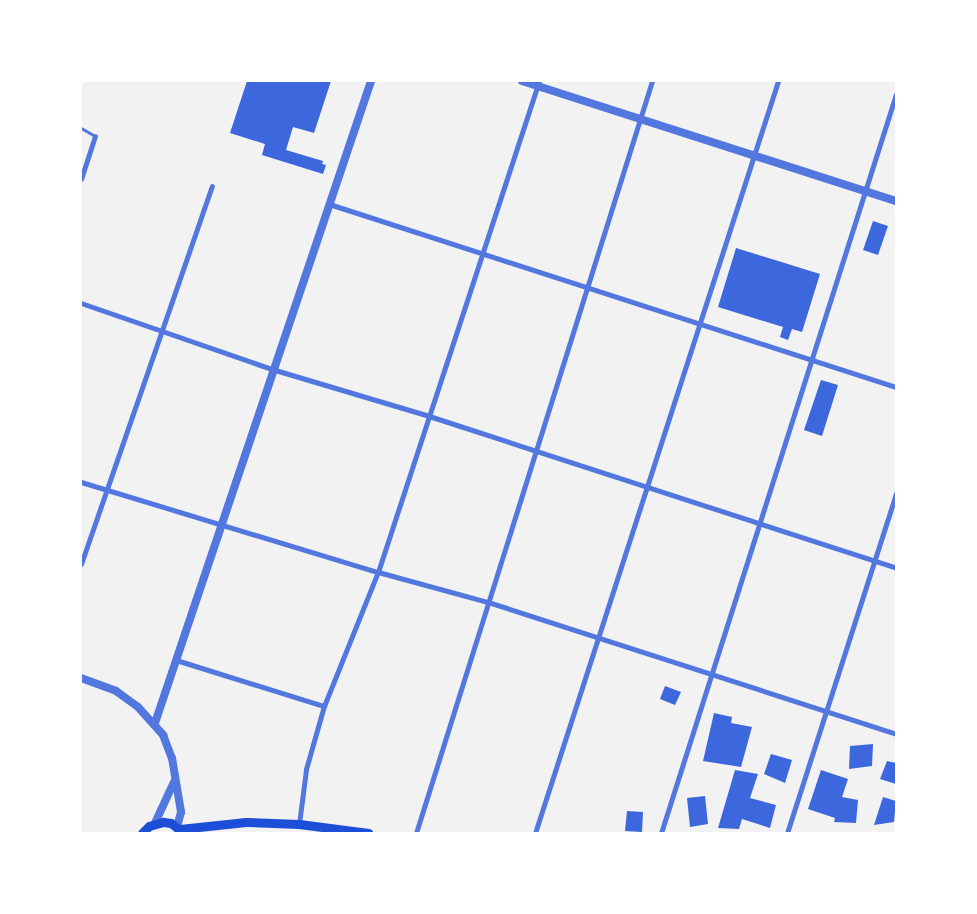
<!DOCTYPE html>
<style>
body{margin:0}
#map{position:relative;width:977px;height:914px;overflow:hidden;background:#f2f2f2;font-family:"Exo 2",sans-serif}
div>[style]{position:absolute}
.building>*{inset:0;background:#3d67dc}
.service>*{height:3px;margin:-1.5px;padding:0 1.5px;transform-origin:1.5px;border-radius:1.5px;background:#5277de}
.minor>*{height:5px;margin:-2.5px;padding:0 2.5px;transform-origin:2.5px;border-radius:2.5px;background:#5277de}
.tertiary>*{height:8px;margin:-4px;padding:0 4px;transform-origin:4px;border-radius:4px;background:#5277de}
.secondary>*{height:9px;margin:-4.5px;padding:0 4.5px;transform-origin:4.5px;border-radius:4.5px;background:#1d4ed8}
span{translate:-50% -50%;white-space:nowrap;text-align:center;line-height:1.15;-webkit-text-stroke:5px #fff;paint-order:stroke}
.frame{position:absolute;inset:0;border:82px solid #fff;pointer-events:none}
</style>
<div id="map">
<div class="building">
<div style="clip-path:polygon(247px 81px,331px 81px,314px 133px,293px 127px,286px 150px,323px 161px,322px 164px,326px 165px,323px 174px,262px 155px,265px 144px,230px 133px)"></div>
<div style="clip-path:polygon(873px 221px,888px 226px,878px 255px,863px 250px)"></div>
<div style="clip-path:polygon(736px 248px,820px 274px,802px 332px,792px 329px,788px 340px,780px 337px,783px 327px,718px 307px)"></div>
<div style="clip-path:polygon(821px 380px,838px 385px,822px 436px,804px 430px)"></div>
<div style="clip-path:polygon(665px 686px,681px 692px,675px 705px,660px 699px)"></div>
<div style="clip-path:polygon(714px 713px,732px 717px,731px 723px,752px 727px,741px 767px,703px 761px)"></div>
<div style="clip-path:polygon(873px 744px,872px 766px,849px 769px,850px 746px)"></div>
<div style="clip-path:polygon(771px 754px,792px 760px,785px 783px,764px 774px)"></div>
<div style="clip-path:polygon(887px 761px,896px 763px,896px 784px,880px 779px)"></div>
<div style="clip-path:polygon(735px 770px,758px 774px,750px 798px,776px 805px,770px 828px,742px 819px,739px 829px,718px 828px)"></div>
<div style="clip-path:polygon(821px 770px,848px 779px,842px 797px,858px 800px,856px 823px,834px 822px,835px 818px,808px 809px)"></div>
<div style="clip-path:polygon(705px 796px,708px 824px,690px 827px,687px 798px)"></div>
<div style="clip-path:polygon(883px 797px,896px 801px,894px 822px,874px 825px)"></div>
<div style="clip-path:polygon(627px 811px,643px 812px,642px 832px,625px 831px)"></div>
</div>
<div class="service">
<div style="left:81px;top:128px;width:16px;rotate:30deg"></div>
</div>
<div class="minor">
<div style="left:81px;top:179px;width:45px;rotate:-72deg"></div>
<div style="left:329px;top:204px;width:596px;rotate:17.89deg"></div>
<div style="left:81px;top:303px;width:205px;rotate:19.1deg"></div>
<div style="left:275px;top:370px;width:161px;rotate:16.6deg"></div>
<div style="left:429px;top:416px;width:491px;rotate:18deg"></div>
<div style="left:81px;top:482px;width:310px;rotate:16.9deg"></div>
<div style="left:378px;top:572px;width:114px;rotate:15.3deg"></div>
<div style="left:488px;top:602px;width:429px;rotate:17.9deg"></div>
<div style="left:81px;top:564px;width:400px;rotate:-70.9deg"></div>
<div style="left:176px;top:660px;width:155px;rotate:17.3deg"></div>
<div style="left:299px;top:824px;width:55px;rotate:-82.7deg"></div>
<div style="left:306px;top:769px;width:66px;rotate:-74.1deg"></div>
<div style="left:324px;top:706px;width:144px;rotate:-68.1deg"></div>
<div style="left:378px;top:572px;width:517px;rotate:-71.85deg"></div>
<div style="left:416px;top:833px;width:788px;rotate:-72.58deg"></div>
<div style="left:535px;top:833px;width:790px;rotate:-72.09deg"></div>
<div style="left:661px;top:833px;width:775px;rotate:-72.36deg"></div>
<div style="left:787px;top:833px;width:357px;rotate:-72.2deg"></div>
</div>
<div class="tertiary">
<div style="left:522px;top:81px;width:393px;rotate:17.8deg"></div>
<div style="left:81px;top:678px;width:37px;rotate:20deg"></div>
<div style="left:116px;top:691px;width:27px;rotate:36deg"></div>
<div style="left:138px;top:707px;width:38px;rotate:48deg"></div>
<div style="left:163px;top:735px;width:25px;rotate:69deg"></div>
<div style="left:172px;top:758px;width:55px;rotate:80.5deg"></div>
<div style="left:181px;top:812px;width:16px;rotate:105deg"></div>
<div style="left:155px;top:723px;width:677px;rotate:-71.4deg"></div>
<div style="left:155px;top:823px;width:47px;rotate:-65.1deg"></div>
</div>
<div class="secondary">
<div style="left:180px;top:829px;width:66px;rotate:-6.1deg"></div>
<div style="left:246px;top:822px;width:53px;rotate:2.2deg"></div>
<div style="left:299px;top:824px;width:70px;rotate:7.4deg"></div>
<div style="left:142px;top:833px;width:10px;rotate:-45deg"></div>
<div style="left:149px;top:826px;width:15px;rotate:-16deg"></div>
<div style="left:163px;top:822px;width:8px;rotate:7deg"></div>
<div style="left:171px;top:823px;width:14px;rotate:39deg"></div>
</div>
<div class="frame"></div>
</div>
